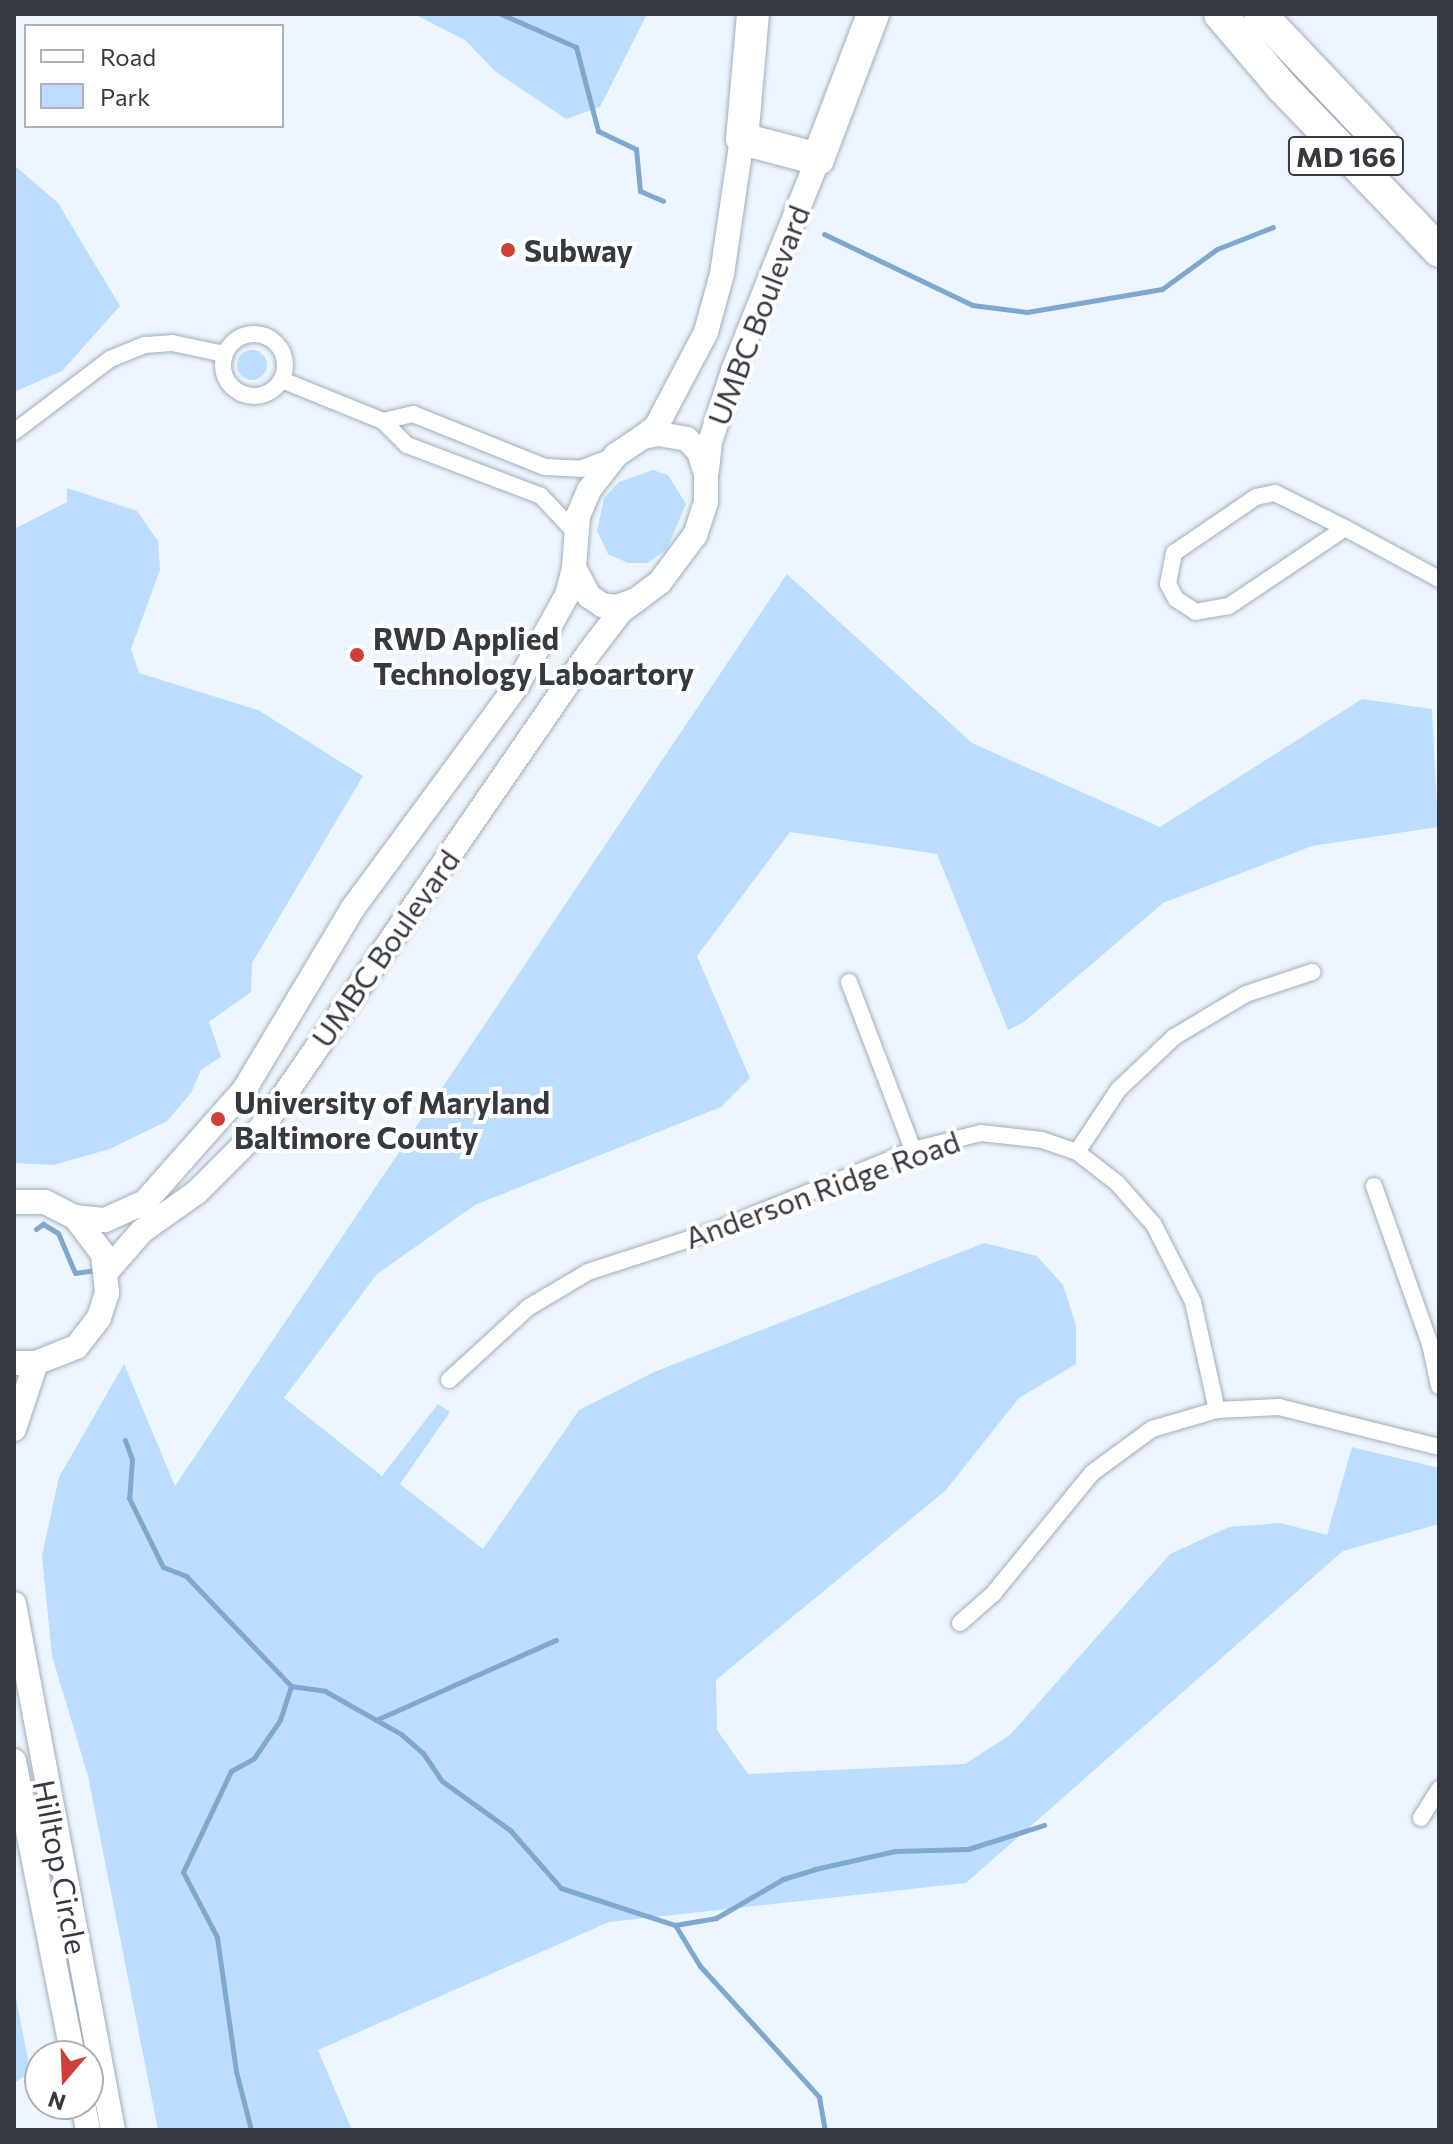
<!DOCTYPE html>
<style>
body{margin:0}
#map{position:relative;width:1453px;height:2144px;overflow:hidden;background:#edf6ff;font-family:Commissioner,sans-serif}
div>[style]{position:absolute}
.green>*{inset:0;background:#bcddfd}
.round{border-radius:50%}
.stream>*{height:5px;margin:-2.5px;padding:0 2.5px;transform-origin:2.5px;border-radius:2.5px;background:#80a8cf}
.roads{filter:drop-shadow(0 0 2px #a0aebc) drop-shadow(0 0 2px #a0aebc)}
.street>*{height:16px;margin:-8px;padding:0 8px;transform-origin:8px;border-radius:8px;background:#fff}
.street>.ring{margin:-8px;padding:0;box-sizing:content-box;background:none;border:16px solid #fff;border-radius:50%}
.secondary>*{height:24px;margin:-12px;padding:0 12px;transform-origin:12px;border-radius:12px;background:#fff}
.highway>*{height:32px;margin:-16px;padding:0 16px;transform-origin:16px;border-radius:16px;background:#fff}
.dots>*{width:22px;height:22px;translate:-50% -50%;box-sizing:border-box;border:4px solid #fff;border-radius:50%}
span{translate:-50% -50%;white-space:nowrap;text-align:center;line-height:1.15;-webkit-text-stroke:8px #fff;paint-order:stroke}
.shield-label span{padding:2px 6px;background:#fff;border:2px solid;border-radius:6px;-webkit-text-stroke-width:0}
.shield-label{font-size:28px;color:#353a40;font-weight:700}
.poi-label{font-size:30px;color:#353a40;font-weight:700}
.left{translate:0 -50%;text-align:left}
.street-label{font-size:30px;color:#353a40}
.frame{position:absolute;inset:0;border:16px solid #353a40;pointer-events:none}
.legend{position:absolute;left:24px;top:24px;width:260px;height:104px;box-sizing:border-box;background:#fff;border:2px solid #aeb0b3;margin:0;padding:10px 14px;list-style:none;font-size:24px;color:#353a40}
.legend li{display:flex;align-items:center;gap:16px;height:40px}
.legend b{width:40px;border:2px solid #aeb0b3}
.north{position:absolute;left:24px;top:2040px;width:80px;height:80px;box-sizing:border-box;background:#fff;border:2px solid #aeb0b3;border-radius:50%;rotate:199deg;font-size:22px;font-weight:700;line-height:32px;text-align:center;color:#353a40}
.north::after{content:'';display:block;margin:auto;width:28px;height:36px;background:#cd3f38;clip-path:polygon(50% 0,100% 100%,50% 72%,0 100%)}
</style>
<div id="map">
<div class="green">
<div style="clip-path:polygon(414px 14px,647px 14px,600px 107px,566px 119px,496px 72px,465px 40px)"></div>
<div style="clip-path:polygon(14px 165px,58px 203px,120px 306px,62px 371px,14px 392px)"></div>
<div class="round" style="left:237px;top:350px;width:30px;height:30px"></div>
<div style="clip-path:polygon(653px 470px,668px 475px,686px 504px,667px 549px,648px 563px,628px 563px,608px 554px,597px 531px,604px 498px,619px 482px)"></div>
<div style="clip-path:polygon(67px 488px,137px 511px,158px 541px,160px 570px,131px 649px,139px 673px,258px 710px,363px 776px,252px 963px,251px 992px,209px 1022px,221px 1057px,201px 1070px,191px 1093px,167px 1121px,110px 1149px,53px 1165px,14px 1163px,14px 529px,67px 502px)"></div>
<div style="clip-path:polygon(787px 574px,972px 743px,1160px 827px,1362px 699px,1432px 709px,1438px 827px,1312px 846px,1163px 903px,1024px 1022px,1008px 1030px,937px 854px,790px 832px,697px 956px,750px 1078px,721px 1107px,475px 1205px,377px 1274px,284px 1398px,382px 1476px,438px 1404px,450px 1412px,400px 1484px,483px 1549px,579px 1410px,654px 1372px,984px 1243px,1037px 1256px,1063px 1285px,1076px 1325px,1076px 1364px,1019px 1398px,945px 1491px,716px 1680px,717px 1730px,748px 1774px,965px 1764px,1010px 1735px,1170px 1554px,1229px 1527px,1280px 1523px,1327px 1535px,1352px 1447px,1439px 1468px,1439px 1524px,1343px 1551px,966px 1883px,609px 1922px,318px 2050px,352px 2130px,158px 2130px,88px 1776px,52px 1656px,42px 1556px,59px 1477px,124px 1364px,175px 1486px)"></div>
<div style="clip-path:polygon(14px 1987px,28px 2060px,25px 2076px,14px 2083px)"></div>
</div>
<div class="stream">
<div style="left:501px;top:14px;width:82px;rotate:23.7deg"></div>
<div style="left:576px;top:47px;width:87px;rotate:75.3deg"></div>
<div style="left:598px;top:131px;width:42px;rotate:25.3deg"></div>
<div style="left:636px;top:149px;width:42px;rotate:84.6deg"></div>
<div style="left:640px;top:191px;width:25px;rotate:23deg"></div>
<div style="left:824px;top:234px;width:164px;rotate:25.6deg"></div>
<div style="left:972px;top:305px;width:55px;rotate:7.3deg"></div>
<div style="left:1027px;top:312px;width:137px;rotate:-9.7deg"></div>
<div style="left:1162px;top:289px;width:68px;rotate:-36deg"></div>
<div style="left:1217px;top:249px;width:60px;rotate:-21.4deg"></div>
<div style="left:36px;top:1229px;width:9px;rotate:-36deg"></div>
<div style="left:43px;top:1224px;width:17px;rotate:31deg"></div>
<div style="left:58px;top:1233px;width:43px;rotate:67deg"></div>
<div style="left:75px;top:1273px;width:21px;rotate:-8deg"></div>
<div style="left:125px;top:1440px;width:20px;rotate:70deg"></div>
<div style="left:132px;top:1459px;width:39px;rotate:94deg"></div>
<div style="left:129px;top:1498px;width:77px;rotate:63.8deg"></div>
<div style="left:163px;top:1567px;width:25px;rotate:21deg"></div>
<div style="left:186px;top:1576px;width:152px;rotate:46.3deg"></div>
<div style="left:291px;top:1686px;width:34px;rotate:8deg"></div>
<div style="left:325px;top:1691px;width:87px;rotate:29.5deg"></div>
<div style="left:401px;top:1734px;width:29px;rotate:41deg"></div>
<div style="left:423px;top:1753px;width:34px;rotate:56deg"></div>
<div style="left:442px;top:1781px;width:84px;rotate:35.8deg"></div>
<div style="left:510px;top:1830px;width:77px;rotate:48.7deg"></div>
<div style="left:561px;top:1888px;width:120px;rotate:18deg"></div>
<div style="left:675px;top:1925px;width:48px;rotate:58.6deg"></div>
<div style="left:700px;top:1966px;width:177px;rotate:47.7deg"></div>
<div style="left:819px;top:2097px;width:34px;rotate:80deg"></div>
<div style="left:376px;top:1720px;width:197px;rotate:-24deg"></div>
<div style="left:675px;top:1925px;width:42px;rotate:-9.7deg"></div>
<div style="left:716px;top:1918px;width:78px;rotate:-30.2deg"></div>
<div style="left:783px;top:1879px;width:34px;rotate:-17deg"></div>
<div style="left:815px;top:1869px;width:82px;rotate:-12.7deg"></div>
<div style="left:895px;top:1851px;width:73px;rotate:-1.6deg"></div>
<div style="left:968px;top:1849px;width:80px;rotate:-17.5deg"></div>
<div style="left:251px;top:2130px;width:61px;rotate:-104.3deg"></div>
<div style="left:236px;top:2071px;width:135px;rotate:-98.1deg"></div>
<div style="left:217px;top:1937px;width:73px;rotate:-117.6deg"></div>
<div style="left:183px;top:1872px;width:112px;rotate:-64.6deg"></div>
<div style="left:231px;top:1771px;width:26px;rotate:-29deg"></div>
<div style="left:254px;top:1758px;width:46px;rotate:-55.6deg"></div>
<div style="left:280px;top:1720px;width:36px;rotate:-72deg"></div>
</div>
<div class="roads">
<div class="street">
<div class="ring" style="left:223px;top:334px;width:46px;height:46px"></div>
<div style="left:282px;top:380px;width:109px;rotate:22.1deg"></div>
<div style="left:383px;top:421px;width:34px;rotate:45deg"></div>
<div style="left:407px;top:445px;width:143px;rotate:20.8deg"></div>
<div style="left:541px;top:496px;width:48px;rotate:46.7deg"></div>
<div style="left:383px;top:421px;width:31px;rotate:-13deg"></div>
<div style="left:413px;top:414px;width:142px;rotate:21.9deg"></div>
<div style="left:545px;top:467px;width:35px;rotate:3deg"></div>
<div style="left:580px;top:469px;width:34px;rotate:-21deg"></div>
<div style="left:14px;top:432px;width:121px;rotate:-37.2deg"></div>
<div style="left:110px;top:359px;width:38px;rotate:-22deg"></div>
<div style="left:145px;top:345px;width:27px;rotate:-4deg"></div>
<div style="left:172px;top:343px;width:53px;rotate:11.9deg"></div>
<div style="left:1275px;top:493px;width:78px;rotate:26.6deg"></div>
<div style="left:1345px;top:528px;width:140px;rotate:146.1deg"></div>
<div style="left:1229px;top:606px;width:34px;rotate:170deg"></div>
<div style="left:1196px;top:612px;width:24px;rotate:-147deg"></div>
<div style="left:1176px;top:599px;width:17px;rotate:-118deg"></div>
<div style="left:1168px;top:584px;width:32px;rotate:-79deg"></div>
<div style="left:1174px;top:553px;width:99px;rotate:-34.3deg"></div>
<div style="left:1256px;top:497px;width:19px;rotate:-12deg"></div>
<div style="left:1345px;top:528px;width:107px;rotate:28.5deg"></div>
<div style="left:849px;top:982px;width:180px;rotate:69.1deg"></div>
<div style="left:1077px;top:1152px;width:74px;rotate:-56.5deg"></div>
<div style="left:1118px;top:1090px;width:77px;rotate:-43.4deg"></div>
<div style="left:1174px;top:1037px;width:84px;rotate:-30.8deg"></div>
<div style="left:1246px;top:994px;width:70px;rotate:-18.4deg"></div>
<div style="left:1374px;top:1186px;width:168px;rotate:70.5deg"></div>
<div style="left:1430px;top:1344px;width:43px;rotate:77.9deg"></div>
<div style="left:449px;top:1380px;width:108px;rotate:-42.4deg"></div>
<div style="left:529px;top:1307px;width:69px;rotate:-30.7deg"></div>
<div style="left:588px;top:1272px;width:133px;rotate:-18deg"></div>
<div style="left:714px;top:1231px;width:215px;rotate:-22.1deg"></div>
<div style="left:913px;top:1150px;width:70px;rotate:-14deg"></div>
<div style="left:981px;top:1133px;width:61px;rotate:6.5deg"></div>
<div style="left:1042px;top:1140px;width:37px;rotate:19deg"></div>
<div style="left:1077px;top:1152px;width:51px;rotate:37.8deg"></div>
<div style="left:1117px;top:1183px;width:56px;rotate:48.6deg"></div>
<div style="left:1154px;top:1225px;width:86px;rotate:63.1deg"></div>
<div style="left:1193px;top:1302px;width:111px;rotate:77.5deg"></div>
<div style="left:960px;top:1623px;width:44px;rotate:-41.3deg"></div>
<div style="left:993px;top:1594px;width:156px;rotate:-50.7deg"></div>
<div style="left:1092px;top:1473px;width:74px;rotate:-36.3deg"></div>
<div style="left:1152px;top:1429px;width:68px;rotate:-16.3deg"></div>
<div style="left:1217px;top:1410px;width:62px;rotate:-2.8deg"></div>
<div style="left:1279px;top:1407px;width:165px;rotate:14deg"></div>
<div style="left:1421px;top:1818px;width:34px;rotate:-58deg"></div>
</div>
<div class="secondary">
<div style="left:659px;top:434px;width:28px;rotate:10deg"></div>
<div style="left:687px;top:439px;width:18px;rotate:47deg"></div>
<div style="left:699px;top:452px;width:22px;rotate:72deg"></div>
<div style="left:706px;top:473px;width:29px;rotate:90deg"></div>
<div style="left:706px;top:502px;width:35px;rotate:108deg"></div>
<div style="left:695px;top:535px;width:59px;rotate:126.7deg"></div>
<div style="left:660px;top:582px;width:30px;rotate:143deg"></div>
<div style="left:636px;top:600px;width:21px;rotate:161deg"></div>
<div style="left:616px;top:607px;width:14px;rotate:-172deg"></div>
<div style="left:602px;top:605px;width:16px;rotate:-145deg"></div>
<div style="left:589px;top:596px;width:32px;rotate:-118deg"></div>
<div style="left:574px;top:568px;width:52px;rotate:-85.6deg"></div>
<div style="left:578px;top:516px;width:28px;rotate:-67deg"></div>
<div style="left:589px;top:490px;width:44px;rotate:-52.4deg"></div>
<div style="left:616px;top:455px;width:32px;rotate:-34deg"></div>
<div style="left:643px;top:437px;width:16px;rotate:-11deg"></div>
<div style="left:643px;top:437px;width:16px;rotate:-38deg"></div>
<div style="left:656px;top:427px;width:107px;rotate:-62.2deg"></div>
<div style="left:706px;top:332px;width:60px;rotate:-74.6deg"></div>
<div style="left:722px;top:274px;width:136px;rotate:-81.6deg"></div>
<div style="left:707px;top:470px;width:28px;rotate:-84deg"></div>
<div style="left:710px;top:442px;width:78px;rotate:-72deg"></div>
<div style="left:734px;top:368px;width:225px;rotate:-68.1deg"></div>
<div style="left:14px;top:1202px;width:31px"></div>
<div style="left:45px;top:1202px;width:34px;rotate:27deg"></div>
<div style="left:75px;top:1217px;width:46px;rotate:52.9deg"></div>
<div style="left:103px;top:1254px;width:39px;rotate:84deg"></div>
<div style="left:107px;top:1293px;width:26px;rotate:108deg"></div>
<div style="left:99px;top:1318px;width:37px;rotate:128deg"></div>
<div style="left:76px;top:1347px;width:43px;rotate:158.2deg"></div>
<div style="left:36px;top:1363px;width:22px;rotate:180deg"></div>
<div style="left:75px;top:1217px;width:30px;rotate:6deg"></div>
<div style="left:105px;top:1220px;width:44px;rotate:-24.2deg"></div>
<div style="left:145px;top:1202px;width:149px;rotate:-48.5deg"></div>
<div style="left:244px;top:1090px;width:212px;rotate:-59.1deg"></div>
<div style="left:353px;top:908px;width:275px;rotate:-53.6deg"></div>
<div style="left:516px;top:687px;width:105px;rotate:-61deg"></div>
<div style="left:567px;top:595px;width:28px;rotate:-75deg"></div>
<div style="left:107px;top:1271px;width:53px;rotate:-48.8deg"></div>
<div style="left:142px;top:1231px;width:67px;rotate:-35.3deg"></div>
<div style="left:197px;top:1192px;width:93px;rotate:-45deg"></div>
<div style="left:263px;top:1126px;width:573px;rotate:-55.45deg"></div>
<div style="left:588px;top:654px;width:54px;rotate:-52.5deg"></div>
<div style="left:621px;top:611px;width:19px;rotate:-36deg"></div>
<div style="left:14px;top:1429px;width:70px;rotate:-71.6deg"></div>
<div style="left:14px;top:1604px;width:535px;rotate:79.34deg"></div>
<div style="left:14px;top:1761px;width:301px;rotate:78.7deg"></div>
<div style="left:83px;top:2104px;width:26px;rotate:79deg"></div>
</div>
<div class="highway">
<div style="left:753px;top:14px;width:125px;rotate:95deg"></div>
<div style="left:742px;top:139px;width:79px;rotate:14.7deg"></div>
<div style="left:818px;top:159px;width:155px;rotate:-69.2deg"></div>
<div style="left:1220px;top:14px;width:96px;rotate:49.7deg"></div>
<div style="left:1282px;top:87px;width:227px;rotate:46.2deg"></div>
<div style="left:1260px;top:14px;width:178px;rotate:46.6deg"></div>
</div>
</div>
<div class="dots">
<div style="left:508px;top:250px;background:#cd3f38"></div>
<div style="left:357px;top:655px;background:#cd3f38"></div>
<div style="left:218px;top:1119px;background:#cd3f38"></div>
</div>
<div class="shield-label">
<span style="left:1346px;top:156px">MD 166</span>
</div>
<div class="poi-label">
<span class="left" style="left:524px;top:250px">Subway</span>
<span class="left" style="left:373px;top:655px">RWD Applied<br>Technology Laboartory</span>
<span class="left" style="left:234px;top:1119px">University of Maryland<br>Baltimore County</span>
</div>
<div class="street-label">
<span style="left:758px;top:315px;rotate:-69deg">UMBC Boulevard</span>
<span style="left:385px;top:948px;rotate:-55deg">UMBC Boulevard</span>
<span style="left:822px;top:1189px;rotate:-20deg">Anderson Ridge Road</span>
<span style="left:61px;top:1867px;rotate:79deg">Hilltop Circle</span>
</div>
<div class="frame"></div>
<ul class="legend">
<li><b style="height:10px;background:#fff"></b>Road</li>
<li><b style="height:22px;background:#bcddfd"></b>Park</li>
</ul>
<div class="north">N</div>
</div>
